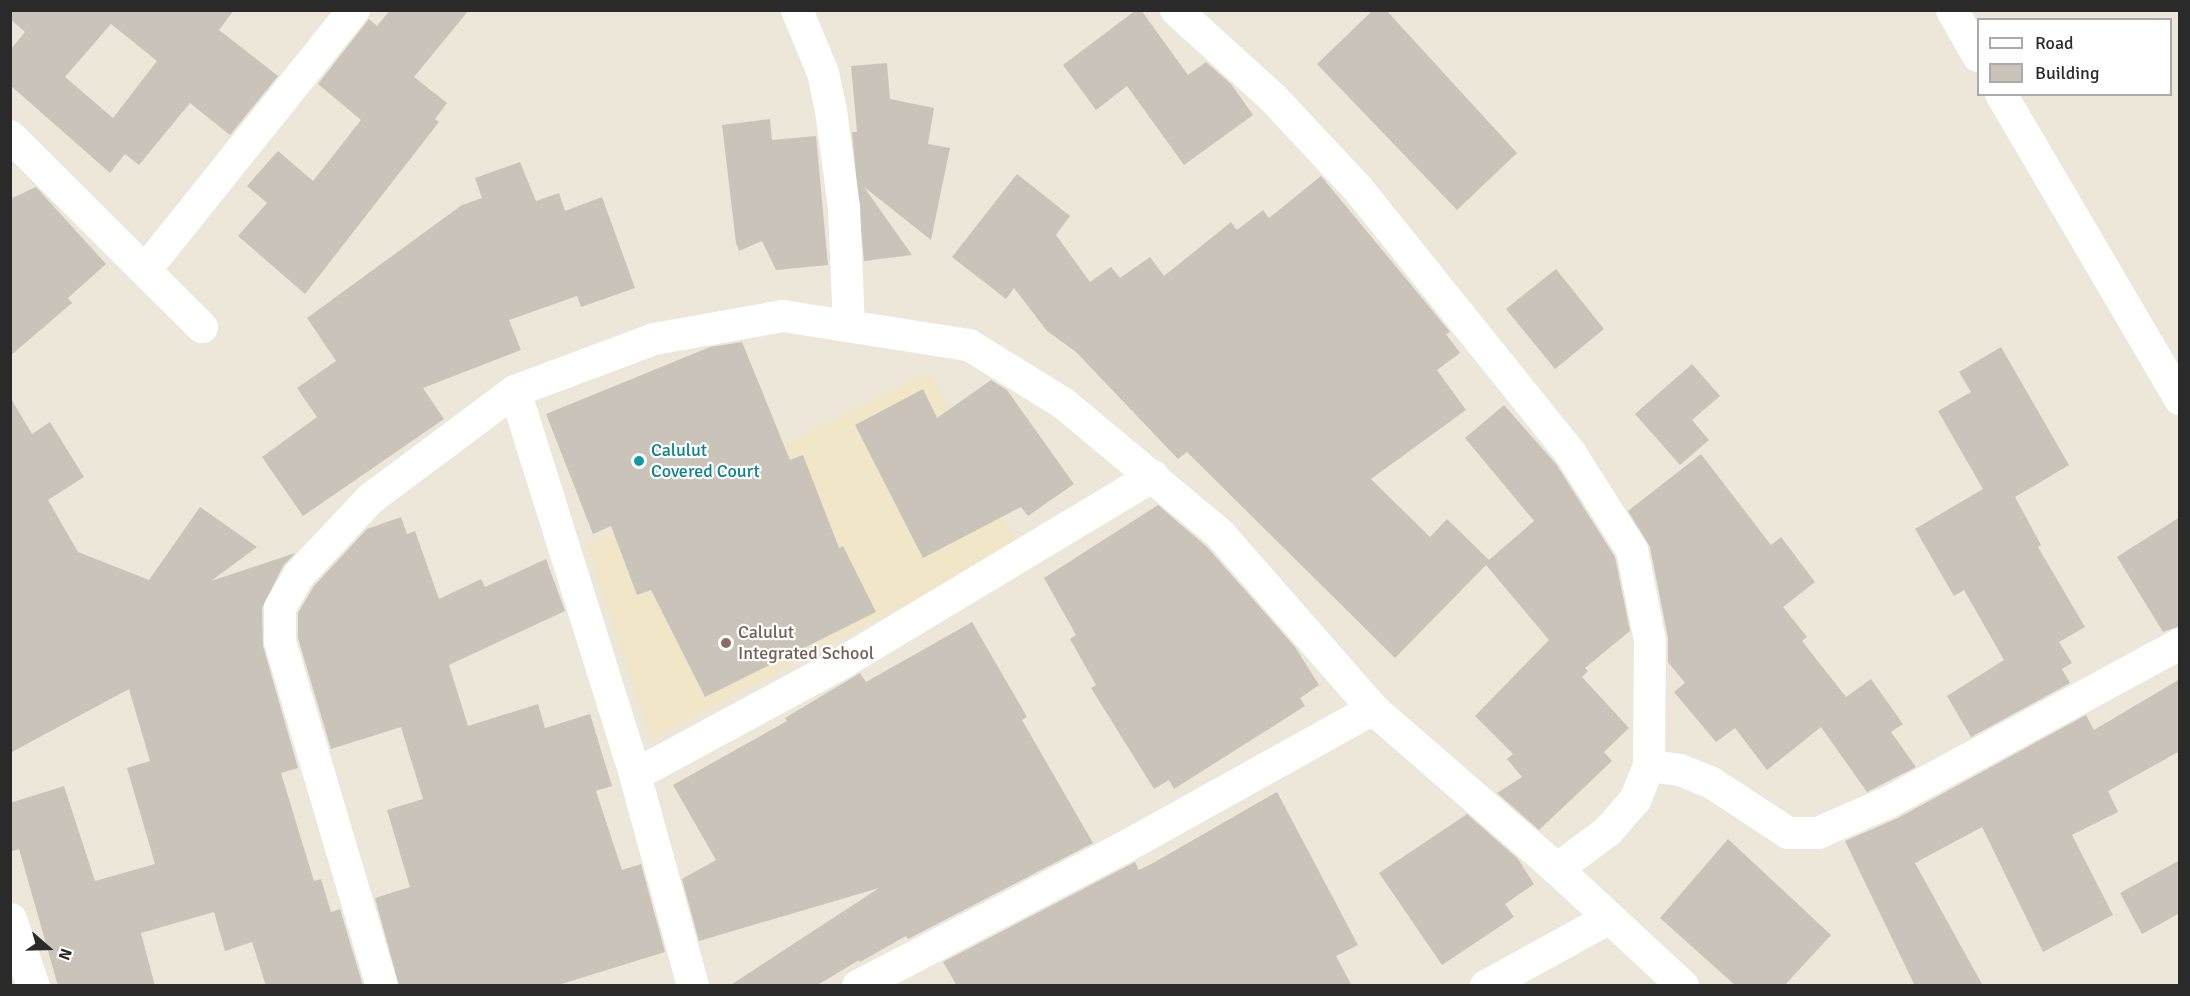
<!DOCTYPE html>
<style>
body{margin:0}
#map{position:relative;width:2190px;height:996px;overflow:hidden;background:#ede7da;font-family:Signika,sans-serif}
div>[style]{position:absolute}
.education>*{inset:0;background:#f1e6c8}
.building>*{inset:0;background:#c9c3ba}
.street>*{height:32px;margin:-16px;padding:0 16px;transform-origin:16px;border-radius:16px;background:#fff}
.secondary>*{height:33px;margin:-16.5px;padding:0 16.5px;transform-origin:16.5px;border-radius:16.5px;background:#fff}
.dots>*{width:16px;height:16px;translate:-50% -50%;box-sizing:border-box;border:3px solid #fff;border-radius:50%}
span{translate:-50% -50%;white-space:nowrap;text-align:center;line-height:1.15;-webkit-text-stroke:4.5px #fff;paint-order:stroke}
.culture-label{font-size:18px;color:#0d838f}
.left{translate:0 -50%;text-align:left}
.education-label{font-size:18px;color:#785e54}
.frame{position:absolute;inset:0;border:12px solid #2a2a2a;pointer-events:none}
.legend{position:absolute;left:1977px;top:18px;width:195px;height:78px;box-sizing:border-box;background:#fff;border:2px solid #aaa;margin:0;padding:8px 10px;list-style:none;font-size:18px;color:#2a2a2a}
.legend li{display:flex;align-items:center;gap:12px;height:30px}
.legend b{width:30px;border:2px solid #aaa}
.north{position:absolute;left:18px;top:918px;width:60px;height:60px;-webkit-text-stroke:4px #fff;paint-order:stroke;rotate:110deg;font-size:16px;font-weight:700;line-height:24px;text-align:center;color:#2a2a2a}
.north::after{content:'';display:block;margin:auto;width:21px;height:27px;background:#2a2a2a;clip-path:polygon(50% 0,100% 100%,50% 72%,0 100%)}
</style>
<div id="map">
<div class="education">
<div style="clip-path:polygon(930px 372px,1017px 545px,651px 740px,586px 544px)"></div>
</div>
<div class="building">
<div style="clip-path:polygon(evenodd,10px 10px,234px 10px,219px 30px,278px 76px,230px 135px,190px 103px,139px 165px,125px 154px,110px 173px,10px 85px,10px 50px,25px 32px,10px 19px,10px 10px,111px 24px,157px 61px,113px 118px,65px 77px,111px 24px)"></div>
<div style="clip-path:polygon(390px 10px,469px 10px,414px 77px,447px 103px,435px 119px,439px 122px,305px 294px,238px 236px,267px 203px,247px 186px,278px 151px,313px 181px,361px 120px,318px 84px,369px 19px,377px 26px)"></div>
<div style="clip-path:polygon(1136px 10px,1141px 10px,1188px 75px,1206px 62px,1231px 84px,1253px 115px,1184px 165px,1127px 86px,1096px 110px,1063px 65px)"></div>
<div style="clip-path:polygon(1373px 10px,1386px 10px,1517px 153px,1457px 210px,1317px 64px)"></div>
<div style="clip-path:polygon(887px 63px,890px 99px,934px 108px,928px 144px,950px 148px,931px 240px,864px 187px,912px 255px,864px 261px,852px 132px,857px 132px,851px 66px)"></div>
<div style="clip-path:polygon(770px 119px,772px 140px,816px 136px,828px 265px,776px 270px,762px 241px,739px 251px,736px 243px,722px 125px)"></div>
<div style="clip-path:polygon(520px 162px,536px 201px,559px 193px,565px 211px,602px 197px,635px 288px,581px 307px,577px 296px,509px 320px,521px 350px,423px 388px,444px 419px,303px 516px,262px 457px,317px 417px,297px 388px,336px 361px,307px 318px,462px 205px,482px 198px,475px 178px)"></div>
<div style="clip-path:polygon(1017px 174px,1070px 216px,1056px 235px,1090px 282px,1111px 267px,1120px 278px,1150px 257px,1164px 276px,1231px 222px,1237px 230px,1263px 210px,1269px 218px,1321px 176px,1450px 332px,1446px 334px,1460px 353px,1437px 370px,1466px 410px,1371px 479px,1430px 537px,1447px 519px,1489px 560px,1534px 521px,1465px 438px,1504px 405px,1556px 464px,1615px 557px,1630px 631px,1585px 668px,1588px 671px,1582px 677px,1629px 728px,1604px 752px,1612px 761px,1539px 830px,1497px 793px,1522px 777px,1507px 759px,1513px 754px,1475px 716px,1549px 640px,1486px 565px,1395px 658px,1187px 452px,1178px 459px,1076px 352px,1047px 331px,1014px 288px,1006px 299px,952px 257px)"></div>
<div style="clip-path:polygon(36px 187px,106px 264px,68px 298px,72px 303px,10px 356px,10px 199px)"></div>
<div style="clip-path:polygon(1556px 269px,1604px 329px,1555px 369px,1506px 309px)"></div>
<div style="clip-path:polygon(742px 342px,790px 460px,803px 455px,839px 548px,843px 546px,876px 612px,705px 697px,651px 590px,637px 595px,611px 526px,593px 534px,546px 414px,710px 347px)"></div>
<div style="clip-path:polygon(2001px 347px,2069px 465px,2015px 497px,2041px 545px,2038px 547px,2085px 627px,2059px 642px,2072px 663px,2062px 669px,2070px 683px,1971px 737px,1947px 696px,2004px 660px,1964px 590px,1954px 596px,1915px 529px,1983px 489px,1938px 411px,1971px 392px,1959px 372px)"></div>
<div style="clip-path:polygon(1692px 364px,1720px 396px,1692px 420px,1709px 440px,1680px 465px,1635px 414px)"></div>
<div style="clip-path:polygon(991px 380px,1007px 390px,1074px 484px,1028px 516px,1021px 507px,923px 558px,855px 425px,923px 389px,937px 418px)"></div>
<div style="clip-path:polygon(10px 397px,32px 434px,50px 422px,84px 477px,48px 500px,78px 552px,149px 580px,200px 507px,257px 547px,211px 581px,295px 553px,283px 566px,262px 608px,263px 646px,298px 768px,281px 773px,314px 881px,321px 879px,331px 912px,340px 909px,363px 986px,266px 986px,252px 942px,225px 951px,214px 912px,141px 933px,155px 986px,58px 986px,19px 849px,10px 852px,10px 803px,64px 786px,95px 881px,155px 864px,127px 768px,150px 761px,129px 689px,10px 753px)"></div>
<div style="clip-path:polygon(1701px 454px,1771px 545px,1781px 537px,1815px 582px,1783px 607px,1807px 637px,1802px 641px,1846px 697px,1871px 679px,1903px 724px,1891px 732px,1916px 767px,1867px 792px,1821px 727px,1767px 770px,1735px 728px,1716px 742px,1674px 692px,1685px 683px,1668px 662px,1668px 638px,1650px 547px,1628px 511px)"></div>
<div style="clip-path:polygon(1158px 505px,1207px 547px,1295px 647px,1319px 685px,1300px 698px,1305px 706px,1174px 789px,1169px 780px,1154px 789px,1091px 688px,1096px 685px,1070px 639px,1076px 635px,1044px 578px)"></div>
<div style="clip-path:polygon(401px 517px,407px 534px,415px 531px,439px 599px,481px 579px,485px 587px,546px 559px,565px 611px,449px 665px,468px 726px,538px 704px,545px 728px,590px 714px,612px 786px,596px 791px,622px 870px,641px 864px,665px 952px,555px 986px,399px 986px,375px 898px,410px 887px,387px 810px,423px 799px,401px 727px,331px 749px,298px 638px,298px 613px,314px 586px,367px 529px)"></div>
<div style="clip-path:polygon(2180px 517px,2180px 626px,2163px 632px,2117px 557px)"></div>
<div style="clip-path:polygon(972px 622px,1027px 717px,1022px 720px,1093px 843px,908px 939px,906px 936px,860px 962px,859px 960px,816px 986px,729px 986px,879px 888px,699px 941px,682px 879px,716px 860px,673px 785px,787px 721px,785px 718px,860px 673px,866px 682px)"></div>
<div style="clip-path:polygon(2180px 679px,2180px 751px,2108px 791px,2118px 812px,2072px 835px,2113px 915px,2043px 952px,1982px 827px,1915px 863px,1983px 986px,1915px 986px,1845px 841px,1898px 818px,2086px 715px,2094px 730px)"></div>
<div style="clip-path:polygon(1277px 792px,1358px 945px,1336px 956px,1352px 986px,957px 986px,943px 962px,1135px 862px,1139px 870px,1153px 863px)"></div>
<div style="clip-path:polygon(1467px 814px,1518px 859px,1534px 884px,1505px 904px,1514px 917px,1442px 965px,1379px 873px)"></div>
<div style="clip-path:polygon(1728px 839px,1831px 935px,1784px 986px,1736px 986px,1660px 918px)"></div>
<div style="clip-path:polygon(2180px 860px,2180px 913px,2142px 934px,2120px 893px)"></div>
</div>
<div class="street">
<div style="left:797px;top:10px;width:68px;rotate:67.6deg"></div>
<div style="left:823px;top:73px;width:39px;rotate:78deg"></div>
<div style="left:831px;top:111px;width:97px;rotate:82.3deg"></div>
<div style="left:844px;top:207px;width:119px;rotate:87.6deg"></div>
<div style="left:1176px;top:10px;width:131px;rotate:42.2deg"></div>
<div style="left:1273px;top:98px;width:126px;rotate:46.9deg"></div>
<div style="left:1359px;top:190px;width:339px;rotate:51.2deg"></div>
<div style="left:1571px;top:454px;width:114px;rotate:57.6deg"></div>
<div style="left:1632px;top:550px;width:93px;rotate:78.8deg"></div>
<div style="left:1650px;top:641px;width:125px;rotate:90.5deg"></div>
<div style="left:1649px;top:766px;width:37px;rotate:112deg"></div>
<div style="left:1635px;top:800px;width:41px;rotate:131.1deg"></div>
<div style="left:1608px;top:831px;width:64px;rotate:143.3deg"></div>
<div style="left:1952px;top:10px;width:53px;rotate:60.5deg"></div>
<div style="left:2001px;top:94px;width:354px;rotate:59.6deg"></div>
<div style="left:10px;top:136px;width:271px;rotate:44.9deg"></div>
<div style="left:147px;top:268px;width:331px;rotate:-51.3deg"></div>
<div style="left:515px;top:391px;width:402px;rotate:72.6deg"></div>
<div style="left:635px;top:775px;width:219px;rotate:74.6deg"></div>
<div style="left:1649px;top:766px;width:31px;rotate:7deg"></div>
<div style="left:1680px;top:770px;width:35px;rotate:22deg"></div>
<div style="left:1712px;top:783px;width:91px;rotate:33.3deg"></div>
<div style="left:1788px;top:833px;width:30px"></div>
<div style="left:1818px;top:833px;width:77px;rotate:-23.6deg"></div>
<div style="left:1889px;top:802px;width:331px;rotate:-28.5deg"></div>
<div style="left:635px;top:775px;width:235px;rotate:-28.4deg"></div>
<div style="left:842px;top:663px;width:363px;rotate:-31deg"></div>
<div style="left:382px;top:986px;width:360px;rotate:-106.5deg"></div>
<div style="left:280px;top:641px;width:33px;rotate:-90deg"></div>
<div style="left:280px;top:608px;width:38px;rotate:-60deg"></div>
<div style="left:299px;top:575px;width:104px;rotate:-46.9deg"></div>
<div style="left:370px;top:499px;width:181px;rotate:-36.7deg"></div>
<div style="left:515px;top:391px;width:148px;rotate:-20.5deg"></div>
<div style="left:654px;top:339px;width:131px;rotate:-10.1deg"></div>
<div style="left:783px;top:316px;width:188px;rotate:8.9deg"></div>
<div style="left:969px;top:345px;width:110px;rotate:31.7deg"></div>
<div style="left:1063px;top:403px;width:204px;rotate:39.8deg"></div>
<div style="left:1220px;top:534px;width:232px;rotate:48.8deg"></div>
<div style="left:1373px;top:709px;width:244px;rotate:41deg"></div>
<div style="left:1557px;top:869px;width:172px;rotate:42.9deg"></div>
<div style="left:858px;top:986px;width:301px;rotate:-27.5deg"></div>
<div style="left:1125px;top:847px;width:284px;rotate:-29.1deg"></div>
<div style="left:1486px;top:986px;width:139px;rotate:-28.8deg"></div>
</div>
<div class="secondary">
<div style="left:10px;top:919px;width:71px;rotate:71.1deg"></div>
</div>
<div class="dots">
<div style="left:639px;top:461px;background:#0f9aa8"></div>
<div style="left:726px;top:643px;background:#8d6e63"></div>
</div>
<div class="culture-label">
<span class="left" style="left:651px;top:461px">Calulut<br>Covered Court</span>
</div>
<div class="education-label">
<span class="left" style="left:738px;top:643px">Calulut<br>Integrated School</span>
</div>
<div class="frame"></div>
<ul class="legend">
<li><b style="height:8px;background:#fff"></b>Road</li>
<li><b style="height:16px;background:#c9c3ba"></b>Building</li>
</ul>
<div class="north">N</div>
</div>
